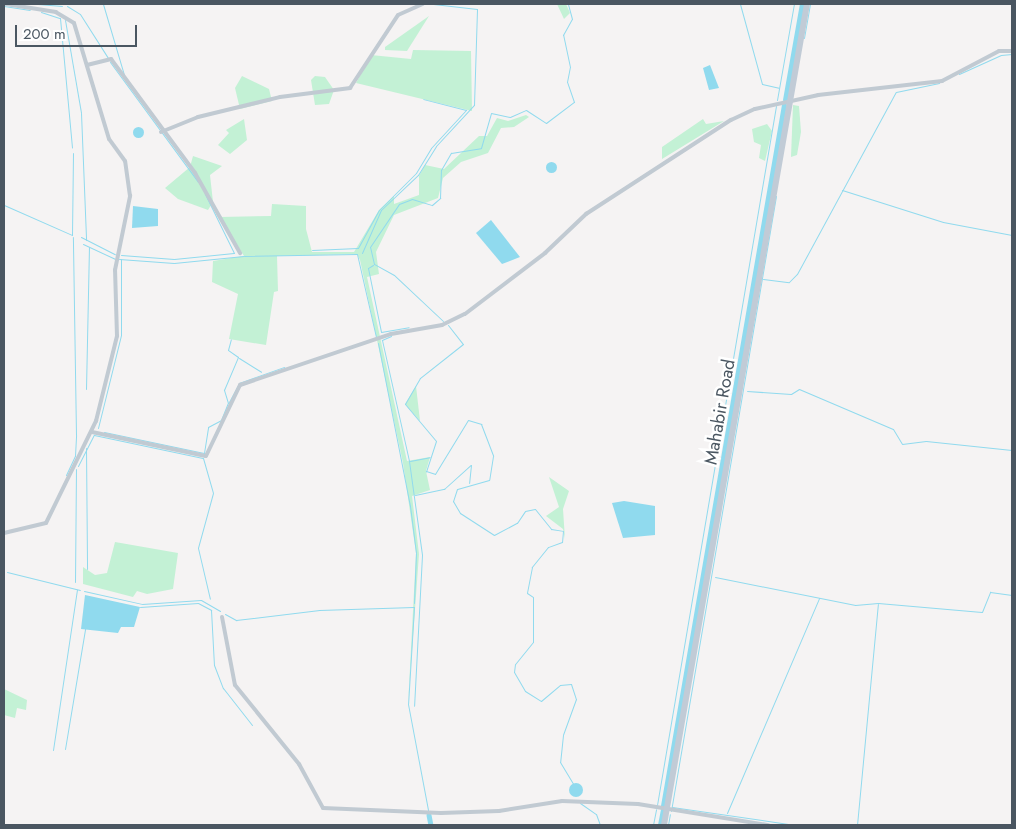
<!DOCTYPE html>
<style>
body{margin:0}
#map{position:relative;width:1016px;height:829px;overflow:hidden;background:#f5f3f3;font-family:Jost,sans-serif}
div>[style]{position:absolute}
.green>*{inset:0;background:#c3f1d5}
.water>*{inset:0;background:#90daee}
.round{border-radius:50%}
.stream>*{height:1px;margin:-0.5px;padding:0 0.5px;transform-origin:0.5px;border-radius:0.5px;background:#90daee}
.canal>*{height:4.5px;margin:-2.25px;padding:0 2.25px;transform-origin:2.25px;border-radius:2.25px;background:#90daee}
.street>*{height:4px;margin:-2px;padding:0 2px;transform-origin:2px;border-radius:2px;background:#c1cad2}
.secondary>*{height:5.5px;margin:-2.75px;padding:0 2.75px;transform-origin:2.75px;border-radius:2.75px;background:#c1cbd6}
span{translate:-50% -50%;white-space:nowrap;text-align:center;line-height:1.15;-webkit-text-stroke:5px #fff;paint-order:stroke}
.street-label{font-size:18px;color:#4a5661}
.frame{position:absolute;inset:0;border:5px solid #4a5661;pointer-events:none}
.scale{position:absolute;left:15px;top:25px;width:122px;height:22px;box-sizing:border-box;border:2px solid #4a5661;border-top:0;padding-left:6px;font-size:15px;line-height:18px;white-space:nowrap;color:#4a5661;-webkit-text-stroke:4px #fff;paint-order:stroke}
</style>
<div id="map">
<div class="green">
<div style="clip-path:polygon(557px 4px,566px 4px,570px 13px,564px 19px)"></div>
<div style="clip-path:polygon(429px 16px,407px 51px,385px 50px,385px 47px)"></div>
<div style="clip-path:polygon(413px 50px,471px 51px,472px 111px,356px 83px,371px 55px,411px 59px)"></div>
<div style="clip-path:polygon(242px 76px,269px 89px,272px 101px,240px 109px,235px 88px)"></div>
<div style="clip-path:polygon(315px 76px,325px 77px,334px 90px,329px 104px,315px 105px,311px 80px)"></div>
<div style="clip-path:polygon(793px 105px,799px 106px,801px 132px,797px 155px,791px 157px)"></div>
<div style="clip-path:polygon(526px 115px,529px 117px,514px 127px,501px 128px,488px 153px,461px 162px,443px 178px,438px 198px,394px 215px,376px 252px,379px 274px,367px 277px,407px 461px,430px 457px,426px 471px,430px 490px,412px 496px,419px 554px,408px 706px,416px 553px,403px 463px,360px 260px,357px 254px,277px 256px,278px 291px,274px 292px,266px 345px,229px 339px,238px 294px,212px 282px,213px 261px,244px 256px,220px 217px,271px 216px,272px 204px,306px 206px,306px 229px,312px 252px,354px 252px,379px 210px,394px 196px,394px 204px,419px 195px,419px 176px,425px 165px,444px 169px,479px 136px,487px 136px,497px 118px,508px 121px)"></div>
<div style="clip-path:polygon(244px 119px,247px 140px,230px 154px,218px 145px,229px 133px,226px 130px)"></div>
<div style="clip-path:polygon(703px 119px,706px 124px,724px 121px,662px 159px,662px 147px)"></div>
<div style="clip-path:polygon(767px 124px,772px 131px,765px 161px,759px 158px,761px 145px,754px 142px,752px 129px)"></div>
<div style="clip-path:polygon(193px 156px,222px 166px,210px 175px,213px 202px,208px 210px,178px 199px,165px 188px,190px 167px)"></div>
<div style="clip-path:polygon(416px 386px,420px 421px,405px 404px)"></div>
<div style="clip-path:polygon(549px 477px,569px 491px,563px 509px,565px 539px,563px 529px,546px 516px,559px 507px)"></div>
<div style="clip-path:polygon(115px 542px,178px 553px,173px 589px,147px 594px,137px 591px,133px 597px,83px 584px,83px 567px,95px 575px,107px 573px)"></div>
<div style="clip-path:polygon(4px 689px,27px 700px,26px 710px,17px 708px,15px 718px,4px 715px)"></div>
</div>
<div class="water">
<div style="clip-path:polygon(710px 65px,719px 88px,709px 90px,703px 68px)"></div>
<div class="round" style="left:132.5px;top:126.5px;width:11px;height:11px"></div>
<div class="round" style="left:545.5px;top:161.5px;width:11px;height:11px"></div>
<div style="clip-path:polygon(133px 206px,158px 209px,158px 226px,132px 228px)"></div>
<div style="clip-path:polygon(491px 220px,520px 257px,502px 264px,476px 233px)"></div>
<div style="clip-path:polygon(624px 501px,655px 506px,655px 535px,623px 538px,612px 503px)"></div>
<div style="clip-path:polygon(85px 595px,140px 607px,134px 627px,121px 627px,118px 633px,81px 629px)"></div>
<div class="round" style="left:569px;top:783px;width:14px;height:14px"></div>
</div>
<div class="stream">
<div style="left:38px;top:4px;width:24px;rotate:5deg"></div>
<div style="left:103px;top:4px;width:74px;rotate:73.5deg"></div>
<div style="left:740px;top:4px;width:83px;rotate:74.6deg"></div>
<div style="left:762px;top:84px;width:17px;rotate:13deg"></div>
<div style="left:4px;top:6px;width:26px;rotate:9deg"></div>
<div style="left:67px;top:6px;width:15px;rotate:32deg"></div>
<div style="left:80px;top:14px;width:52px;rotate:57.5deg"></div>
<div style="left:41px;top:12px;width:20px;rotate:18deg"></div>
<div style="left:60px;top:18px;width:130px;rotate:84.7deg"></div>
<div style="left:65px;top:20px;width:94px;rotate:80.2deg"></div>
<div style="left:81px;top:113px;width:127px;rotate:87.7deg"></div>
<div style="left:804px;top:38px;width:35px;rotate:-80deg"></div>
<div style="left:110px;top:62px;width:149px;rotate:53.7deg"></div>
<div style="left:959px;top:74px;width:46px;rotate:-24.3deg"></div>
<div style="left:1001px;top:55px;width:11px;rotate:-5deg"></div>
<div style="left:777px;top:100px;width:97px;rotate:-80deg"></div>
<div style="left:842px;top:190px;width:106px;rotate:17.6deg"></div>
<div style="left:943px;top:222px;width:70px;rotate:10.7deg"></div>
<div style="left:4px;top:205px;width:74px;rotate:23.8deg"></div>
<div style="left:72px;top:235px;width:82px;rotate:-89.3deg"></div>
<div style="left:81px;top:237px;width:38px;rotate:27deg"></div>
<div style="left:83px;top:244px;width:35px;rotate:25deg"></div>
<div style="left:312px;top:250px;width:46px;rotate:-2.5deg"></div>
<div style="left:358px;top:248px;width:43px;rotate:-61.1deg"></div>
<div style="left:379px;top:210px;width:52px;rotate:-45deg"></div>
<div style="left:416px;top:173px;width:29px;rotate:-59deg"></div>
<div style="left:431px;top:148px;width:52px;rotate:-47.4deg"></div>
<div style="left:466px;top:110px;width:44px;rotate:-165.7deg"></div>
<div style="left:362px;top:253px;width:47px;rotate:-66.2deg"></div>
<div style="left:381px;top:210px;width:51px;rotate:-43.4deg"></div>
<div style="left:418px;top:175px;width:34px;rotate:-58deg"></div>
<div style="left:436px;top:146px;width:56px;rotate:-47.2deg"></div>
<div style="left:474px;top:105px;width:96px;rotate:-88.2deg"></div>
<div style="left:477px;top:9px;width:44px;rotate:-173.5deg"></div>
<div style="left:121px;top:255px;width:53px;rotate:4.3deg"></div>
<div style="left:174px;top:259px;width:60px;rotate:-5.7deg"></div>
<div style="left:234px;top:253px;width:66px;rotate:-116.2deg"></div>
<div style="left:119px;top:259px;width:55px;rotate:4.2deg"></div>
<div style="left:174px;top:263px;width:70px;rotate:-5.7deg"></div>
<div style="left:244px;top:256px;width:113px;rotate:-1deg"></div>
<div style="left:357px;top:254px;width:85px;rotate:77.1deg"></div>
<div style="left:373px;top:265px;width:6px;rotate:149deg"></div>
<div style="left:368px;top:268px;width:65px;rotate:78.5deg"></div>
<div style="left:381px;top:332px;width:28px;rotate:-10deg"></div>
<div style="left:763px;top:279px;width:26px;rotate:7deg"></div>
<div style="left:789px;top:282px;width:11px;rotate:-45deg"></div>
<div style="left:797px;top:274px;width:207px;rotate:-61.5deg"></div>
<div style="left:896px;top:92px;width:44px;rotate:-11.8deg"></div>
<div style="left:443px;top:321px;width:67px;rotate:-136.8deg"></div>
<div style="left:394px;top:275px;width:23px;rotate:-151deg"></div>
<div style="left:374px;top:264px;width:17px;rotate:-103deg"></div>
<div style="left:370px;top:247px;width:52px;rotate:-56deg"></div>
<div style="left:399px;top:204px;width:14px;rotate:-21deg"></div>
<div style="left:412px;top:199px;width:21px;rotate:17deg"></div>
<div style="left:432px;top:205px;width:11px;rotate:-41deg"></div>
<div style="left:440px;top:198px;width:28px;rotate:-88deg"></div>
<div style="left:441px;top:170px;width:20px;rotate:-60deg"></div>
<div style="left:451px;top:153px;width:30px;rotate:-9deg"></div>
<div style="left:481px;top:148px;width:36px;rotate:-74deg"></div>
<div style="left:491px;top:113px;width:19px;rotate:12deg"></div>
<div style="left:510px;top:117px;width:17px;rotate:-24deg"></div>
<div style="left:526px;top:110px;width:24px;rotate:33deg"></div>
<div style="left:546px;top:123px;width:35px;rotate:-37deg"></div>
<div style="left:574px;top:102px;width:21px;rotate:-109deg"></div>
<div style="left:567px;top:82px;width:15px;rotate:-79deg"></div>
<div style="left:570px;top:67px;width:33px;rotate:-102deg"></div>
<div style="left:563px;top:35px;width:18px;rotate:-61deg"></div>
<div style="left:572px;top:19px;width:16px;rotate:-105deg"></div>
<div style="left:448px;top:325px;width:24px;rotate:52deg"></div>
<div style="left:463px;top:344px;width:55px;rotate:141.7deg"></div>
<div style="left:420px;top:378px;width:30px;rotate:120deg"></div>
<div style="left:405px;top:404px;width:48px;rotate:50deg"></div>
<div style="left:436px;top:441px;width:32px;rotate:108deg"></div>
<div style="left:426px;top:471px;width:9px;rotate:18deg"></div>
<div style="left:435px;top:474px;width:63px;rotate:-58.6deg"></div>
<div style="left:468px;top:420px;width:14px;rotate:17deg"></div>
<div style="left:481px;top:424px;width:34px;rotate:69deg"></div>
<div style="left:493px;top:456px;width:24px;rotate:99deg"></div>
<div style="left:489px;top:480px;width:33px;rotate:164deg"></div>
<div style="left:457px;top:489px;width:13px;rotate:108deg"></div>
<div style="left:453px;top:501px;width:14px;rotate:60deg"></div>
<div style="left:460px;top:513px;width:40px;rotate:32.9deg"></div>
<div style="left:494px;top:535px;width:26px;rotate:-28deg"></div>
<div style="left:517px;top:523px;width:14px;rotate:-56deg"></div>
<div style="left:525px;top:511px;width:10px;rotate:-11deg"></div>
<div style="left:535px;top:509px;width:26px;rotate:51deg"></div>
<div style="left:551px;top:529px;width:12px;rotate:9deg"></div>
<div style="left:563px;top:531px;width:11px;rotate:95deg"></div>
<div style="left:562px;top:542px;width:15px;rotate:160deg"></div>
<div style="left:548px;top:547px;width:26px;rotate:129deg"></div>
<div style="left:532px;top:567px;width:26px;rotate:101deg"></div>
<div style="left:527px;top:593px;width:7px;rotate:34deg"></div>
<div style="left:533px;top:597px;width:45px;rotate:90deg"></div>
<div style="left:533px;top:642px;width:28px;rotate:129deg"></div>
<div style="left:515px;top:664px;width:8px;rotate:97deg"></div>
<div style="left:514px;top:672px;width:22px;rotate:60deg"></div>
<div style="left:525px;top:691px;width:19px;rotate:32deg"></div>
<div style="left:541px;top:701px;width:25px;rotate:-40deg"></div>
<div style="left:560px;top:685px;width:11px;rotate:-5deg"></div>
<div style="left:571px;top:684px;width:16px;rotate:72deg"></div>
<div style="left:576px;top:699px;width:38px;rotate:110deg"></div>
<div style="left:563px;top:735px;width:27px;rotate:96deg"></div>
<div style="left:560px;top:762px;width:26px;rotate:59deg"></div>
<div style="left:391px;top:336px;width:10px;rotate:156deg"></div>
<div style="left:382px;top:340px;width:124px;rotate:77.4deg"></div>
<div style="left:409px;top:461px;width:95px;rotate:82.1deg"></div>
<div style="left:422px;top:555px;width:151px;rotate:93deg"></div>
<div style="left:378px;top:343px;width:166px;rotate:78.9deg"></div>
<div style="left:410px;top:506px;width:47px;rotate:82.7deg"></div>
<div style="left:416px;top:553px;width:50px;rotate:92.3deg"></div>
<div style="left:239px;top:358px;width:26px;rotate:32deg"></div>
<div style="left:86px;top:389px;width:142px;rotate:-88.8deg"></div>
<div style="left:747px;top:391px;width:44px;rotate:3.9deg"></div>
<div style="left:791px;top:394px;width:9px;rotate:-32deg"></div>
<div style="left:799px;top:389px;width:102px;rotate:23.1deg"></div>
<div style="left:893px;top:429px;width:17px;rotate:59deg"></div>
<div style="left:902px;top:444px;width:24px;rotate:-7deg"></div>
<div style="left:926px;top:441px;width:86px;rotate:6deg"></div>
<div style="left:229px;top:402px;width:21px;rotate:-62deg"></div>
<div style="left:239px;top:383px;width:48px;rotate:-19.6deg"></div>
<div style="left:98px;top:428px;width:96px;rotate:-76.1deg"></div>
<div style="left:121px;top:335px;width:76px;rotate:-90deg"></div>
<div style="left:104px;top:432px;width:102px;rotate:11.9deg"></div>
<div style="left:204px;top:453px;width:26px;rotate:-81deg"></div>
<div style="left:208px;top:427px;width:15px;rotate:-28deg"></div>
<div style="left:221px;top:420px;width:18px;rotate:-68deg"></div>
<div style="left:228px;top:403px;width:14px;rotate:-107deg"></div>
<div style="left:224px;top:390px;width:36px;rotate:-67deg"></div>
<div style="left:238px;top:357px;width:12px;rotate:-145deg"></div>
<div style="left:228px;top:350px;width:11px;rotate:-75deg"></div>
<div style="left:86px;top:448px;width:121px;rotate:89.5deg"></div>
<div style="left:410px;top:461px;width:20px;rotate:-11deg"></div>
<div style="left:78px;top:466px;width:35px;rotate:-63deg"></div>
<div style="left:94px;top:435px;width:111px;rotate:11.9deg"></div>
<div style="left:203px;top:458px;width:36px;rotate:74deg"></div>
<div style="left:213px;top:493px;width:57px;rotate:105.3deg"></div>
<div style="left:198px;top:548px;width:52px;rotate:76.8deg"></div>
<div style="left:66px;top:475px;width:21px;rotate:-65deg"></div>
<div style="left:75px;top:456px;width:21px;rotate:-87deg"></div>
<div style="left:76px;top:435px;width:198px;rotate:-90.9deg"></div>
<div style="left:415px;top:495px;width:30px;rotate:-12deg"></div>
<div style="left:444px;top:489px;width:36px;rotate:-42deg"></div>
<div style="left:471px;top:465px;width:18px;rotate:96deg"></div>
<div style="left:7px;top:572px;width:75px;rotate:13.9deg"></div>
<div style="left:715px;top:577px;width:143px;rotate:11.3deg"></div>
<div style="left:855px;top:605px;width:23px;rotate:-5deg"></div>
<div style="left:878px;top:603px;width:104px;rotate:4.9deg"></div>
<div style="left:982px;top:612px;width:22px;rotate:-68deg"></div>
<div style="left:990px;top:592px;width:22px;rotate:8deg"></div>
<div style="left:75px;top:582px;width:113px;rotate:-89.5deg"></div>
<div style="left:84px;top:591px;width:59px;rotate:12.6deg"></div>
<div style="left:142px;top:604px;width:59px;rotate:-3.9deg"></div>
<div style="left:201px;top:600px;width:22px;rotate:30deg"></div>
<div style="left:140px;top:607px;width:58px;rotate:-3.9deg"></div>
<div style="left:198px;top:603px;width:15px;rotate:28deg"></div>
<div style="left:211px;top:610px;width:55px;rotate:86.9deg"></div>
<div style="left:214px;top:665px;width:25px;rotate:69deg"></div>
<div style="left:223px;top:688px;width:47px;rotate:51.9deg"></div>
<div style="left:225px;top:614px;width:13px;rotate:29deg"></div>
<div style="left:236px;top:620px;width:84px;rotate:-6.9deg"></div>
<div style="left:319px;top:610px;width:95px;rotate:-1.8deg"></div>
<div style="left:414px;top:607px;width:97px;rotate:93.5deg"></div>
<div style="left:408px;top:704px;width:108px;rotate:79.3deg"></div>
<div style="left:65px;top:749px;width:122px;rotate:-80.5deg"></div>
<div style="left:53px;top:750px;width:162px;rotate:-81.5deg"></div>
<div style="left:580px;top:803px;width:19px;rotate:35deg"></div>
<div style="left:596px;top:814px;width:12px;rotate:70deg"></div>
<div style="left:657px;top:805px;width:709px;rotate:-80.34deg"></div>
<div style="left:672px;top:807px;width:124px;rotate:8.3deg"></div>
<div style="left:671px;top:811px;width:624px;rotate:-80.31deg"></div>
<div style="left:727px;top:813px;width:234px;rotate:-66.8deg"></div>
<div style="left:653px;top:825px;width:16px;rotate:-79deg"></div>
<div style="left:668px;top:825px;width:11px;rotate:-80deg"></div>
<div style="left:857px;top:825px;width:222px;rotate:-84.6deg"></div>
</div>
<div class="canal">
<div style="left:785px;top:100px;width:97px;rotate:-80deg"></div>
<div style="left:663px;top:806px;width:711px;rotate:-80.21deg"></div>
<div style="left:429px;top:815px;width:10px;rotate:79deg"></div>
<div style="left:660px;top:825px;width:15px;rotate:-79deg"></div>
</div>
<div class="street">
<div style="left:87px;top:65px;width:25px;rotate:-14deg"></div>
<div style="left:111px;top:59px;width:142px;rotate:53.6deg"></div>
<div style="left:195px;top:173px;width:92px;rotate:60.6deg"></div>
<div style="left:161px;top:132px;width:40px;rotate:-22deg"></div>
<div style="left:198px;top:117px;width:84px;rotate:-13.7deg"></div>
<div style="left:280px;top:97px;width:71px;rotate:-7.3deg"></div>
<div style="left:350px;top:88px;width:87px;rotate:-56.7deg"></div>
<div style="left:398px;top:15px;width:27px;rotate:-24deg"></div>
<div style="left:92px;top:432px;width:116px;rotate:11.9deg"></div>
<div style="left:206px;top:456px;width:79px;rotate:-64.4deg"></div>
<div style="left:240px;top:385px;width:159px;rotate:-18.7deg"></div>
<div style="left:391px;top:334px;width:52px;rotate:-10deg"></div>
<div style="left:442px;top:325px;width:25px;rotate:-26deg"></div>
<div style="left:465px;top:314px;width:101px;rotate:-37.3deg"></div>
<div style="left:545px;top:253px;width:57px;rotate:-43.6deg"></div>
<div style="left:586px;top:214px;width:173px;rotate:-33deg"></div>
<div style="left:731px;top:120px;width:26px;rotate:-25deg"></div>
<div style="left:755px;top:109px;width:65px;rotate:-12.5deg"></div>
<div style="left:818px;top:95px;width:125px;rotate:-6.4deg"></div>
<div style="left:942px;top:81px;width:64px;rotate:-27.8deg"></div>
<div style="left:999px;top:51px;width:13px"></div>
<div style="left:4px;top:533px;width:43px;rotate:-13.4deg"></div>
<div style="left:46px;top:523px;width:114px;rotate:-63.9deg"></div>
<div style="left:96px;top:421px;width:88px;rotate:-76.1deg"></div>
<div style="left:117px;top:336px;width:66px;rotate:-91.7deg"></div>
<div style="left:115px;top:270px;width:76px;rotate:-78.5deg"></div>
<div style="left:130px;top:196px;width:35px;rotate:-98deg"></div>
<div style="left:125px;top:161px;width:27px;rotate:-126deg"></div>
<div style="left:109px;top:139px;width:121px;rotate:-106.8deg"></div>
<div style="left:74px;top:23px;width:21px;rotate:-149deg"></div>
<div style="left:56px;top:12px;width:51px;rotate:-170.9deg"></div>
<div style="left:222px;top:617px;width:69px;rotate:79.2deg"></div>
<div style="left:235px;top:685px;width:102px;rotate:51deg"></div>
<div style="left:299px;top:764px;width:50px;rotate:61.4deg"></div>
<div style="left:323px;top:808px;width:118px;rotate:2.4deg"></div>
<div style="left:441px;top:813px;width:58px;rotate:-2deg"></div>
<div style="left:499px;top:811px;width:64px;rotate:-9deg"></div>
<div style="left:562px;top:801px;width:76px;rotate:2.3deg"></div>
<div style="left:638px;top:804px;width:132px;rotate:9.2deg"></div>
</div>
<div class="secondary">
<div style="left:664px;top:825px;width:833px;rotate:-80.12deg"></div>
</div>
<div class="street-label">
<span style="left:720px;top:412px;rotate:-80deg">Mahabir Road</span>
</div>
<div class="frame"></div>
<div class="scale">200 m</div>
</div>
